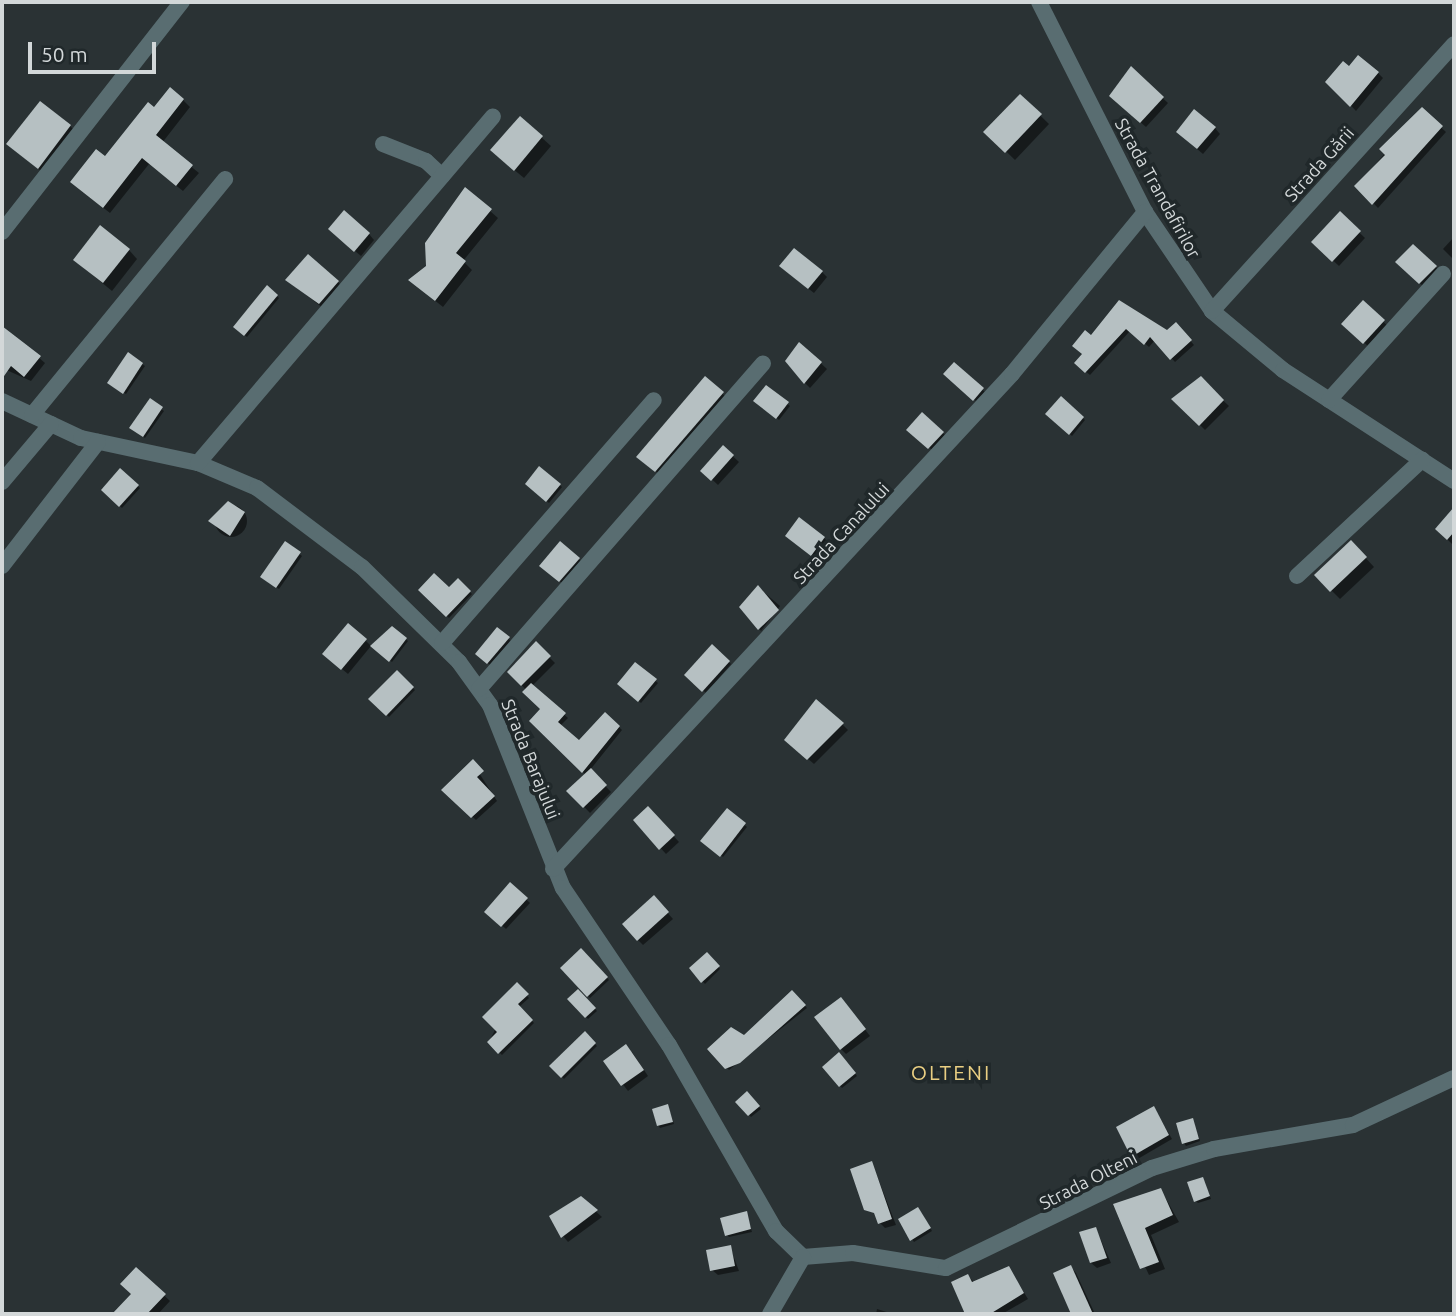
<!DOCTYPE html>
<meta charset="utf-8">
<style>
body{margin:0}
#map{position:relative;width:1456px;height:1316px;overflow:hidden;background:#2a3234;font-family:Ubuntu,sans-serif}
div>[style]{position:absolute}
.shadow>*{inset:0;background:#0007}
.round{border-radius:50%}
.building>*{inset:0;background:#b6c0c2}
.minor>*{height:16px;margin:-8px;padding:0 8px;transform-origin:8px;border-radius:8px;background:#596d71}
span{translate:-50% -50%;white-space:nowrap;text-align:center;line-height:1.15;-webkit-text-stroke:7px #20282a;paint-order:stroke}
.street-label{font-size:18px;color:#d3d8d9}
.quarter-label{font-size:21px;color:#e9ce82;letter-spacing:2px}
.frame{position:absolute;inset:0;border:4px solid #d3d8d9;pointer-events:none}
.scale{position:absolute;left:28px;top:42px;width:128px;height:32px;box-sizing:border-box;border:4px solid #d3d8d9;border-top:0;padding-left:9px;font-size:21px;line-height:24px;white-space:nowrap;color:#d3d8d9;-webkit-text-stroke:5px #20282a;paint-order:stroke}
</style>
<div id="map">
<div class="shadow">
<div style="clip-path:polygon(1131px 69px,1168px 103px,1146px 127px,1117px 102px)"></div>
<div style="clip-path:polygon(1378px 73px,1383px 78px,1356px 111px,1328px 81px)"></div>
<div style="clip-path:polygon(1020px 96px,1049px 124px,1015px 160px,986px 132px)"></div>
<div style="clip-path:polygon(183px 100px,190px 107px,162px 143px,199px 173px,183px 191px,149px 164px,110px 213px,79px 189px,155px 110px)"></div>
<div style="clip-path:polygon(1422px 110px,1446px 132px,1378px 208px,1357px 186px)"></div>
<div style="clip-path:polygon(520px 118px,551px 146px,524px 178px,501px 159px)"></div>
<div style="clip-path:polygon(70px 126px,79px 135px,47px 176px,9px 144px)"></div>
<div style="clip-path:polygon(1215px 128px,1220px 134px,1203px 154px,1183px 137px)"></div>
<div style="clip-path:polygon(466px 190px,498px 218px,463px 261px,472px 270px,443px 307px,418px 287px)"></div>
<div style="clip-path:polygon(1340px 214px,1365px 238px,1339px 266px,1313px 242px)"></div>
<div style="clip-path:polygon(335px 234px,369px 234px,374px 240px,361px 256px)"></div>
<div style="clip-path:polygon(1454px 237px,1454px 260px,1443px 249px)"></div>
<div style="clip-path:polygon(1413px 246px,1441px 272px,1426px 289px,1398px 262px)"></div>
<div style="clip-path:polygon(129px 250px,137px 259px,112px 291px,84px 268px)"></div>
<div style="clip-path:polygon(787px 272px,822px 272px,827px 277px,814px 293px)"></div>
<div style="clip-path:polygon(287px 280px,338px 282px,346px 291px,328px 312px)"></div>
<div style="clip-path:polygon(267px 288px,279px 298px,247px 337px,235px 327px)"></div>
<div style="clip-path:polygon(1119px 303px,1167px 332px,1176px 324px,1194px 345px,1175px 362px,1155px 340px,1149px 347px,1130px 331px,1090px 375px,1080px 367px,1084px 354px)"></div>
<div style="clip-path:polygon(1363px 303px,1389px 327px,1370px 348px,1344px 324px)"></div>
<div style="clip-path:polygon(2px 326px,45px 363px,31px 381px,2px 368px)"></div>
<div style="clip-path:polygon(800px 344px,827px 369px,810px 388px,805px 383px)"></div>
<div style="clip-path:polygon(128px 355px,145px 366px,126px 394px,112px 385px)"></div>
<div style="clip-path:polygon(954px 364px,985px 392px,976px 401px,946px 374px)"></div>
<div style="clip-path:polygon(705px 379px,725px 396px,658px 473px,638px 457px)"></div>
<div style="clip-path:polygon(1200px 379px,1229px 406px,1205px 430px,1174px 399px)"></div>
<div style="clip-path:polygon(767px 387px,790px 406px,779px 420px,758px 403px)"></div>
<div style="clip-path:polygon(1061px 399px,1085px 420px,1072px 436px,1047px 414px)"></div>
<div style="clip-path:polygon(150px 401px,164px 411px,145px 438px,134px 430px)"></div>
<div style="clip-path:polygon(922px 414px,945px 435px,932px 450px,909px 429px)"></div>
<div style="clip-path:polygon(724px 448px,739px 462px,718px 485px,703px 471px)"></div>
<div style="clip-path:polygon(540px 469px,562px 487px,549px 503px,527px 484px)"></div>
<div style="clip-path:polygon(120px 471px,140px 488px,122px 508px,103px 490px)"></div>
<div class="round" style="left:215px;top:505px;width:32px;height:32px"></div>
<div style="clip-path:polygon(1451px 513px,1454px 516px,1454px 546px,1437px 529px)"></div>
<div style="clip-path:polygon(789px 538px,824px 538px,826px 540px,814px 556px)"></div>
<div style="clip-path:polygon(1351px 542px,1374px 567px,1340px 599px,1316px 575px)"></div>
<div style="clip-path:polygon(285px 543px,302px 556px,279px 589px,264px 579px)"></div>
<div style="clip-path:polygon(560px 543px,581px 561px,562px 583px,541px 566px)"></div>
<div style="clip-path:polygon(458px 580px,472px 594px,449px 618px,421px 590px,449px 590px)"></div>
<div style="clip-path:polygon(758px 587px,780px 606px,761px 631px,741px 607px)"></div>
<div style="clip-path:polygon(392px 628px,408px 641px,392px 662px,372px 646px)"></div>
<div style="clip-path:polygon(497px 629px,511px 641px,490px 665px,478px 654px)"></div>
<div style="clip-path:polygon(366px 641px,371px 646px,348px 674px,330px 659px)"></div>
<div style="clip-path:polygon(536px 644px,555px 663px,532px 686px,568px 718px,560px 726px,579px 743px,605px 714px,622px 730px,590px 770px,611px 792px,590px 813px,569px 791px,586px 775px,531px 721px,543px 709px,510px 672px)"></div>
<div style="clip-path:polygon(712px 647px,731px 664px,706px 693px,686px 675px)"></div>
<div style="clip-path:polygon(635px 664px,658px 683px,641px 703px,619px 684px)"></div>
<div style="clip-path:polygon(397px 673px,415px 690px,389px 717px,371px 699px)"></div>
<div style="clip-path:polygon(842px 724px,848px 730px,814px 764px,792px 745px)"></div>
<div style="clip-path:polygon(472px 762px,497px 801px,476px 820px,443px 790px)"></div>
<div style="clip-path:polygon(648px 808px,679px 842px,666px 854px,635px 820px)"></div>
<div style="clip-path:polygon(727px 810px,747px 827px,723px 857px,703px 841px)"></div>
<div style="clip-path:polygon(510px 884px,530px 903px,506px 929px,486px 911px)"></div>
<div style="clip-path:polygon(659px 903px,673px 919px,643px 945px,638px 940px)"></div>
<div style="clip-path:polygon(581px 951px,609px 980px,590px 998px,563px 968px)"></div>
<div style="clip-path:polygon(707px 954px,720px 969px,705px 984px,691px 969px)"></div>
<div style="clip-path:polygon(517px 985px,529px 998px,519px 1007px,534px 1023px,502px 1055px,489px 1042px)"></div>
<div style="clip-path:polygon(578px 991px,597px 1011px,588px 1019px,570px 999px)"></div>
<div style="clip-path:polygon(792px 992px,807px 1008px,729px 1070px,710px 1049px,745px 1037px)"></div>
<div style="clip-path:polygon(846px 1005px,870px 1036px,846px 1054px,841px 1049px)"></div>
<div style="clip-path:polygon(584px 1034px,597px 1046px,564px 1079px,552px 1066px)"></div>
<div style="clip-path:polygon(632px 1052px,648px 1076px,628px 1091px,605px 1061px)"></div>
<div style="clip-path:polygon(839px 1054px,857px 1076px,842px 1088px,824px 1067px)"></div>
<div style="clip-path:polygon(747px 1093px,761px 1109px,751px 1117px,737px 1102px)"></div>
<div style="clip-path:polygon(668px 1106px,674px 1124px,660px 1128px,658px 1125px)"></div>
<div style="clip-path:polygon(1154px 1108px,1172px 1139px,1136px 1160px,1133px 1156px)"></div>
<div style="clip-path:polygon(1192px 1120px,1200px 1141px,1186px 1146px,1184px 1143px)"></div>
<div style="clip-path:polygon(872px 1163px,896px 1225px,885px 1228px,880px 1223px)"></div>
<div style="clip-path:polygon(1203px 1179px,1211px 1199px,1198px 1203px,1196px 1201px)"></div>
<div style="clip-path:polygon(1161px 1190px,1179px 1222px,1151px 1235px,1165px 1269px,1149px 1275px,1116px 1205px)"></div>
<div style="clip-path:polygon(581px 1198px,602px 1217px,568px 1242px,563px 1236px)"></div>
<div style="clip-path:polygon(920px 1211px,932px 1231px,914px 1242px,912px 1239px)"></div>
<div style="clip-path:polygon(746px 1213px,752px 1232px,729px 1237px,727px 1235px)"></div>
<div style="clip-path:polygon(1096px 1229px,1111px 1263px,1097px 1268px,1091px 1263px)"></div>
<div style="clip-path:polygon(730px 1247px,739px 1271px,718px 1275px,712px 1270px)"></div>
<div style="clip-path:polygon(1071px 1267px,1076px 1273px,1095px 1314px,1073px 1314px,1055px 1274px)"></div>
<div style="clip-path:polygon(1009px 1268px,1028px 1299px,1002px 1314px,967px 1314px,953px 1283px,968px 1276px,974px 1282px)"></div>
<div style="clip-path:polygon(136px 1269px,170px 1301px,158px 1314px,115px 1314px,133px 1294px)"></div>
<div style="clip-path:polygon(877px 1309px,893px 1314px,876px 1314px)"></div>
</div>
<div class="building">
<div style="clip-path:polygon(1358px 55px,1379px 72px,1350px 107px,1325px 82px,1343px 61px,1349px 66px)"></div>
<div style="clip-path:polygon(1131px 66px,1164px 97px,1140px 123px,1109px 96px)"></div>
<div style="clip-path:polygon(170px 87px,184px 99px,156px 135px,193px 165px,176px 186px,142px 158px,103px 208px,70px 182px,96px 149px,105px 156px,148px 102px,154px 107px)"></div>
<div style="clip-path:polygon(1020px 94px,1042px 114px,1005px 153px,983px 132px)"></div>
<div style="clip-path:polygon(40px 101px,71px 125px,38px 169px,6px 144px)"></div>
<div style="clip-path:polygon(1422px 107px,1443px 126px,1372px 205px,1354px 186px,1385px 155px,1379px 149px)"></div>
<div style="clip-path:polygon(1194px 109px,1216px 127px,1197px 149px,1176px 132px)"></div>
<div style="clip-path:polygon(520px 116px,543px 136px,514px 171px,490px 150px)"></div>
<div style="clip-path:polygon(465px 187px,492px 209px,456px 253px,466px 261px,435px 301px,408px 280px,426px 266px,425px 243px)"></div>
<div style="clip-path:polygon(344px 210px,370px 233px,354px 252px,328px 229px)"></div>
<div style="clip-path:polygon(1340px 211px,1361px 231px,1332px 262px,1311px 242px)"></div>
<div style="clip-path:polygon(100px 225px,130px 249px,103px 283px,73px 260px)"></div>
<div style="clip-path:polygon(1413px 244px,1437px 266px,1419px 284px,1395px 262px)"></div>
<div style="clip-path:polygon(794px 248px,823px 271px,808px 289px,779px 266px)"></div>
<div style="clip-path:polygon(308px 254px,339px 281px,319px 304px,285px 280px)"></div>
<div style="clip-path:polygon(267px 285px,278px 295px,244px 336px,233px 327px)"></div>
<div style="clip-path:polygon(1119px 300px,1167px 330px,1176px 322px,1192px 340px,1170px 360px,1150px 337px,1144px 345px,1126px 329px,1085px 373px,1074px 363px,1082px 354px,1072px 346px,1085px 330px,1091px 335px)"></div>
<div style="clip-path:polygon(1363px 300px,1385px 320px,1363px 344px,1341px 324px)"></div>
<div style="clip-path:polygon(2px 326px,41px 356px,24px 377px,11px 366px,2px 379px)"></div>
<div style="clip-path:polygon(799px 342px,822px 362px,804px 384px,785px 361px)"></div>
<div style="clip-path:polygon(128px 352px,143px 363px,123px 394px,107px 383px)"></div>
<div style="clip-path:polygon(954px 362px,984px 388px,973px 401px,943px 374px)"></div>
<div style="clip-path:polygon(705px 376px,724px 392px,655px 472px,636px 457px)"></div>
<div style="clip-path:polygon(1201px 376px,1224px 400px,1199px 426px,1171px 399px)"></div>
<div style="clip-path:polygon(766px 385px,789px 402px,776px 419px,753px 401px)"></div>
<div style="clip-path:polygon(1061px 396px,1084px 417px,1069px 435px,1045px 414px)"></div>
<div style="clip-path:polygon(150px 398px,163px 407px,143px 437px,129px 428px)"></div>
<div style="clip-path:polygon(922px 412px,944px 432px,928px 449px,906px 430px)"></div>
<div style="clip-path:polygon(723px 445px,734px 455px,711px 481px,700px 471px)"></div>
<div style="clip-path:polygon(539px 466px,561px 484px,546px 502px,525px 484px)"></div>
<div style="clip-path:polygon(120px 468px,139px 485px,119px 507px,101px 490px)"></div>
<div style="clip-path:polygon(228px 501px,245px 512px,230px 536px,208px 521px)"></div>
<div style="clip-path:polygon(1454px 507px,1454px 532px,1447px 540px,1435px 529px)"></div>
<div style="clip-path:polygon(799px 517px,825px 537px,811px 556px,785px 536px)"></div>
<div style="clip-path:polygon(1351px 540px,1367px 557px,1330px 592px,1314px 575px)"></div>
<div style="clip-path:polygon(285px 541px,301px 552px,276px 588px,260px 577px)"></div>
<div style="clip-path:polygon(560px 541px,580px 558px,559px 582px,539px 566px)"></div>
<div style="clip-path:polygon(434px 573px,449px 587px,458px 578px,471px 591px,446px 617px,418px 590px)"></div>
<div style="clip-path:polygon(758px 585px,779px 610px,758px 630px,739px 607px)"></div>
<div style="clip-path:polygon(348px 623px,367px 639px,341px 670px,322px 654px)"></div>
<div style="clip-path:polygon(392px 626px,407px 638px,389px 662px,370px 646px)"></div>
<div style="clip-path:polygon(497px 627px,510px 637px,487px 664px,475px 654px)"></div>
<div style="clip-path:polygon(536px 641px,551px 656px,521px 686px,507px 672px)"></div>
<div style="clip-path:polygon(712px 644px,730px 661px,702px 692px,684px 675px)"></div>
<div style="clip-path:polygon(635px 662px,657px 679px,638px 702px,617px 684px)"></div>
<div style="clip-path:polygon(397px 670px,414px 687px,386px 716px,368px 699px)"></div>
<div style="clip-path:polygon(531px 683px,566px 713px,558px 722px,579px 740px,605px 712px,620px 726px,582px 773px,529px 721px,540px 709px,522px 692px)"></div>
<div style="clip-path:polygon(816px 699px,844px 723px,807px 760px,784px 740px)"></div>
<div style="clip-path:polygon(473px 759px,484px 771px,477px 777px,495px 796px,471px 818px,441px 790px)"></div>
<div style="clip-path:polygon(591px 768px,607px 785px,583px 808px,566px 791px)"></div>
<div style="clip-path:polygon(648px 806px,675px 835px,659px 850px,633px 820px)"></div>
<div style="clip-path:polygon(727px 808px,746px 823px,720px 857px,700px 841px)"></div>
<div style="clip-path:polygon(510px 882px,528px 898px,501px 927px,484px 912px)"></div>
<div style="clip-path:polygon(654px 895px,669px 912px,637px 941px,622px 924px)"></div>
<div style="clip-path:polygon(581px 948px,608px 977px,587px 997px,560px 968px)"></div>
<div style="clip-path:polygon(707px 952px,720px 966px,701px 983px,689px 968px)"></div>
<div style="clip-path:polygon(517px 982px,529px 994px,518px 1004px,533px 1020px,498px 1054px,487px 1042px,497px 1032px,482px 1017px)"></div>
<div style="clip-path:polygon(578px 989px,596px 1008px,585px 1018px,567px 999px)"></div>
<div style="clip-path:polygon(792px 990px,806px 1005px,740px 1063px,725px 1069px,707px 1049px,731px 1027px,744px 1035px)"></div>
<div style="clip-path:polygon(841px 997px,866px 1029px,840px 1050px,814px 1017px)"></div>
<div style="clip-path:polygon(585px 1031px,596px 1043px,561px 1078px,549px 1066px)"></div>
<div style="clip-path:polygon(626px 1044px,644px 1070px,621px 1086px,603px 1061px)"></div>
<div style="clip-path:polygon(839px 1052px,856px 1073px,839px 1087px,822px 1067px)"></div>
<div style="clip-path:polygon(747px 1091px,760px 1106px,748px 1116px,735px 1102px)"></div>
<div style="clip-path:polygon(668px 1104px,673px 1122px,657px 1126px,652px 1109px)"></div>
<div style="clip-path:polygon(1154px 1106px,1169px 1135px,1131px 1157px,1116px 1127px)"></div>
<div style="clip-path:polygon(1193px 1118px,1199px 1139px,1182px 1144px,1176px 1123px)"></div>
<div style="clip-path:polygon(872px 1161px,892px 1219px,878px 1224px,874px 1213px,864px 1210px,850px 1169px)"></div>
<div style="clip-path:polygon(1203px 1177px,1210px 1196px,1194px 1202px,1187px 1182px)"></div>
<div style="clip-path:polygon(1161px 1188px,1173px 1215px,1145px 1228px,1159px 1262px,1140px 1269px,1113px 1204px)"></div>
<div style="clip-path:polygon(581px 1196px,598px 1210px,561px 1238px,549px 1216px)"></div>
<div style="clip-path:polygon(918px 1207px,931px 1228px,910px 1241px,898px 1219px)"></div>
<div style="clip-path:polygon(747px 1211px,751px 1229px,725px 1236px,720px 1218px)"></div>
<div style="clip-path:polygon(1096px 1227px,1107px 1258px,1090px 1263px,1079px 1232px)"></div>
<div style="clip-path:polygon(731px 1245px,735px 1266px,710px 1271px,706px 1250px)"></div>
<div style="clip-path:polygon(1071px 1265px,1093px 1314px,1071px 1314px,1053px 1273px)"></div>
<div style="clip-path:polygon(1009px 1266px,1024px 1293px,990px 1314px,965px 1314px,951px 1282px,968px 1274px,972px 1282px)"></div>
<div style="clip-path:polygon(136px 1267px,166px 1294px,147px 1314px,112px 1314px,131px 1294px,120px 1284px)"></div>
</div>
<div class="minor">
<div style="left:1039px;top:2px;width:235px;rotate:63.2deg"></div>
<div style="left:1145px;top:212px;width:120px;rotate:55.9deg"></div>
<div style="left:1212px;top:311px;width:92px;rotate:39.7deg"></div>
<div style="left:1283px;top:370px;width:204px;rotate:33deg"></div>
<div style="left:383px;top:144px;width:46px;rotate:21.6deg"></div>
<div style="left:426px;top:161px;width:22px;rotate:43deg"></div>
<div style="left:2px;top:232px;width:292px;rotate:-52deg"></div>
<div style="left:1212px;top:311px;width:360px;rotate:-47.8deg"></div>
<div style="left:1329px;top:400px;width:170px;rotate:-47.9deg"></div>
<div style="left:2px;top:401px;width:87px;rotate:25.1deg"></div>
<div style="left:81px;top:438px;width:120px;rotate:12.1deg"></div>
<div style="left:198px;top:463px;width:64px;rotate:23deg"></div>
<div style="left:257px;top:488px;width:131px;rotate:37deg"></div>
<div style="left:362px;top:567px;width:136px;rotate:44.4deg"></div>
<div style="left:459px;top:662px;width:53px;rotate:54.2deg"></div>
<div style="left:490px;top:705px;width:197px;rotate:68.3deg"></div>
<div style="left:563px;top:888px;width:189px;rotate:56deg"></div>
<div style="left:669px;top:1045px;width:215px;rotate:60.1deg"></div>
<div style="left:776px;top:1231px;width:37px;rotate:44deg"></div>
<div style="left:803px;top:1257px;width:50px;rotate:-4.6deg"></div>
<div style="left:853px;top:1253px;width:94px;rotate:9.2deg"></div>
<div style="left:946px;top:1268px;width:229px;rotate:-25.9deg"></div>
<div style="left:1152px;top:1168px;width:65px;rotate:-17deg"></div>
<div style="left:1214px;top:1149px;width:141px;rotate:-9.8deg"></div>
<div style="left:1353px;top:1125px;width:111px;rotate:-25deg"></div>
<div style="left:32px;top:415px;width:305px;rotate:-50.7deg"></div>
<div style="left:198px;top:463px;width:455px;rotate:-49.6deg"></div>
<div style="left:2px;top:482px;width:76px;rotate:-49.8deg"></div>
<div style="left:2px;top:566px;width:157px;rotate:-52.3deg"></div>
<div style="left:1297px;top:576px;width:171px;rotate:-42.9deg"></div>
<div style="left:442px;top:643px;width:322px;rotate:-48.9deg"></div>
<div style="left:479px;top:689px;width:432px;rotate:-48.9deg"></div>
<div style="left:553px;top:869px;width:675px;rotate:-47.16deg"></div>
<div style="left:1012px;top:374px;width:210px;rotate:-50.6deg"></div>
<div style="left:770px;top:1314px;width:66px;rotate:-59.9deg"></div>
</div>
<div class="street-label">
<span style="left:1319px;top:164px;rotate:-48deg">Strada Gării</span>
<span style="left:1158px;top:188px;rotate:61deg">Strada Trandafirilor</span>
<span style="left:841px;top:533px;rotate:-47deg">Strada Canalului</span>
<span style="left:531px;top:759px;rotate:68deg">Strada Barajului</span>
<span style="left:1088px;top:1180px;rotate:-27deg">Strada Olteni</span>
</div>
<div class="quarter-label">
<span style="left:951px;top:1072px">OLTENI</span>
</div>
<div class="frame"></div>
<div class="scale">50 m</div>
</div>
